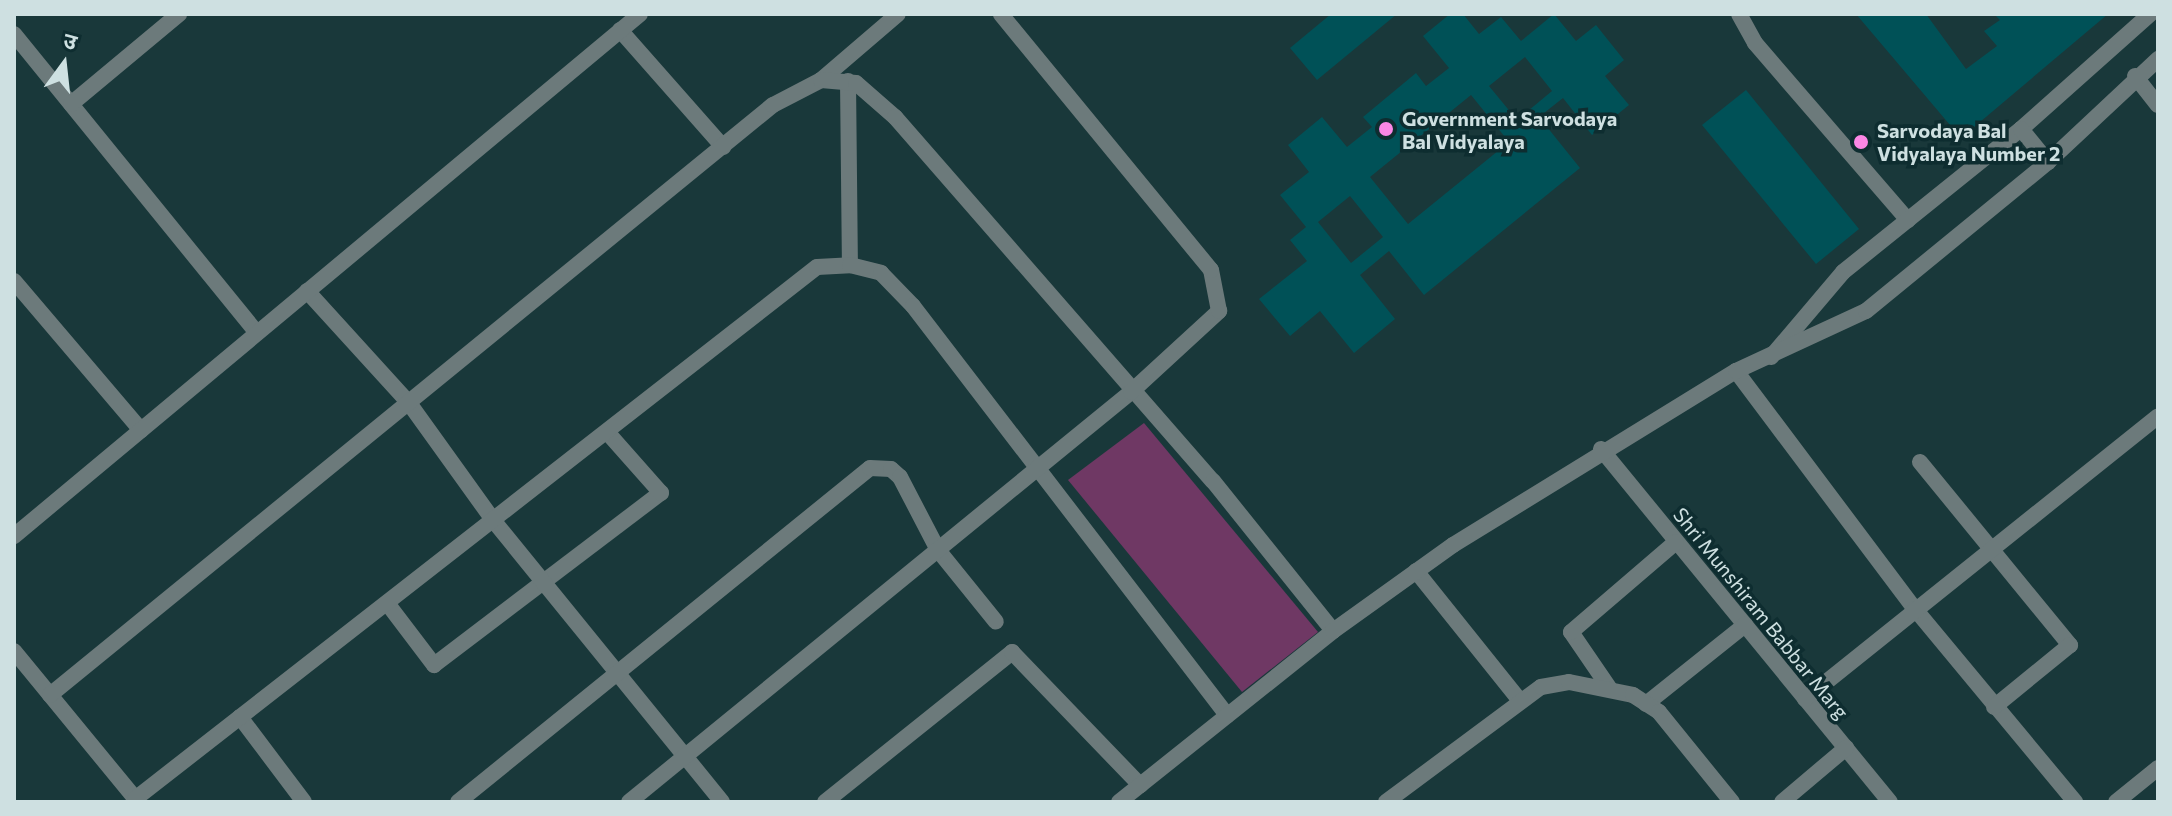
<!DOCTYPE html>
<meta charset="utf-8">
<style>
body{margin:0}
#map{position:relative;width:2172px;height:816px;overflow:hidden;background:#19383a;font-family:Commissioner,"Noto Sans Devanagari",sans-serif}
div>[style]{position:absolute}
.green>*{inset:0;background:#6f3864}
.building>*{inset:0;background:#005157}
.lane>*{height:16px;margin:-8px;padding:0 8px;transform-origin:8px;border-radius:8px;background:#6c7a7b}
.street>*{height:16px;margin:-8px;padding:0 8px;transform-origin:8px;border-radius:8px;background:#6c7a7b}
.dots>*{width:22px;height:22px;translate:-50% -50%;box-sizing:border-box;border:4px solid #0e2d30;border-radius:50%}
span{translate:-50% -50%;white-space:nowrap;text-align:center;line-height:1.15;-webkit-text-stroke:7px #0e2d30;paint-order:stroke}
.poi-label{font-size:20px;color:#cee0e1;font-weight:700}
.left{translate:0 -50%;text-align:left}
.street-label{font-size:20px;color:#cee0e1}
.frame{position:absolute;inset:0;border:16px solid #cee0e1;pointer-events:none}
.north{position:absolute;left:24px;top:24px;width:80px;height:80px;-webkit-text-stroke:6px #0e2d30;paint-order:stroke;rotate:15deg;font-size:22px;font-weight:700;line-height:32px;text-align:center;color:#cee0e1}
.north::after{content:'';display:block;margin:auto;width:28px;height:36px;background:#cee0e1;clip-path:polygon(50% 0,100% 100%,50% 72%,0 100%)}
</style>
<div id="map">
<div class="green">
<div style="clip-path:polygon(1144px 423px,1318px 632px,1242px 692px,1068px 480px)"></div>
</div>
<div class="building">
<div style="clip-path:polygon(1331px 14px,1397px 14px,1317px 80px,1290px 48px)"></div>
<div style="clip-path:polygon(evenodd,1450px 14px,1463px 14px,1479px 34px,1501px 17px,1521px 41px,1554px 14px,1576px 41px,1596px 25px,1624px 60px,1605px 76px,1629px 105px,1592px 135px,1563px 98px,1539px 117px,1580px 168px,1424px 295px,1389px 251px,1360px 275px,1395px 319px,1354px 353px,1320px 311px,1290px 336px,1259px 299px,1307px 261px,1290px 240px,1306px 227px,1280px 195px,1309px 172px,1288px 145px,1322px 117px,1347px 147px,1372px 127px,1363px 117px,1416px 73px,1426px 86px,1449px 68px,1423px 36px,1450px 14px,1525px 57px,1552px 91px,1517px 120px,1489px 86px,1525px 57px,1450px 14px,1471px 95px,1509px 142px,1408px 224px,1370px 177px,1471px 95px,1450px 14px,1350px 196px,1383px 237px,1351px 263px,1318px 222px,1350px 196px)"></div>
<div style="clip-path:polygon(1856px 14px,1926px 14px,1966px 69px,1997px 46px,1984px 31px,2000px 20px,1994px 14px,2108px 14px,1961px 138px)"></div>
<div style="clip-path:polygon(1746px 90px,1859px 229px,1816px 264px,1702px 125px)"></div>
</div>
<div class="lane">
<div style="left:1739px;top:14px;width:33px;rotate:61deg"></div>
<div style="left:1755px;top:43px;width:234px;rotate:49.2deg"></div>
<div style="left:620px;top:30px;width:156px;rotate:48.6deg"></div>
<div style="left:2021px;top:129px;width:173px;rotate:-41.7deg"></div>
<div style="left:1771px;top:357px;width:111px;rotate:-49.7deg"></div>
<div style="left:1843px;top:272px;width:228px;rotate:-38.8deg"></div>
<div style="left:2021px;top:129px;width:43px;rotate:50.7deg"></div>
<div style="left:387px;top:603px;width:78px;rotate:52.8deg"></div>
<div style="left:434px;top:665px;width:285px;rotate:-37.2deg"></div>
<div style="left:661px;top:493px;width:81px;rotate:-131.5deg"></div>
</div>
<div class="street">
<div style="left:14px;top:34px;width:385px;rotate:50.9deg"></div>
<div style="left:2135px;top:76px;width:37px;rotate:52deg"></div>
<div style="left:821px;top:80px;width:101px;rotate:-40.6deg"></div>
<div style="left:848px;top:81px;width:184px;rotate:89.4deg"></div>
<div style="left:71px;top:104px;width:141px;rotate:-39.8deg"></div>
<div style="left:14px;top:281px;width:196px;rotate:49.6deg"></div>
<div style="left:307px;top:291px;width:151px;rotate:47.7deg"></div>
<div style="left:409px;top:403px;width:144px;rotate:54.3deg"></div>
<div style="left:493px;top:520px;width:363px;rotate:50.9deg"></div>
<div style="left:1736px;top:371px;width:298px;rotate:53.1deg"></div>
<div style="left:1915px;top:609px;width:251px;rotate:50.3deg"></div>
<div style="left:1601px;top:449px;width:456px;rotate:50.7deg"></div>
<div style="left:1920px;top:462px;width:237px;rotate:50.7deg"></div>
<div style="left:2070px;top:645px;width:98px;rotate:140.8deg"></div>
<div style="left:14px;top:536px;width:815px;rotate:-39.82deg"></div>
<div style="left:1416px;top:571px;width:166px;rotate:51.3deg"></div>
<div style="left:14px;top:651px;width:195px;rotate:50.6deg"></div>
<div style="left:1610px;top:689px;width:69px;rotate:-124.4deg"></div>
<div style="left:1571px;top:632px;width:138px;rotate:-40.6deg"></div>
<div style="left:50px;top:695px;width:933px;rotate:-39.22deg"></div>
<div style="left:773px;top:105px;width:54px;rotate:-27.5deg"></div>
<div style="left:821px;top:80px;width:35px;rotate:5deg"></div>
<div style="left:856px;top:83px;width:52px;rotate:41.1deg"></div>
<div style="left:895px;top:117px;width:483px;rotate:48.9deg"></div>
<div style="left:1213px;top:481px;width:192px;rotate:51.3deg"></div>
<div style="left:1805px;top:699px;width:452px;rotate:-38.7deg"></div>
<div style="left:1646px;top:704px;width:127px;rotate:-38.6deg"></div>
<div style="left:240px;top:717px;width:106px;rotate:53deg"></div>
<div style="left:135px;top:799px;width:865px;rotate:-37.96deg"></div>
<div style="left:817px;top:267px;width:33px;rotate:-3deg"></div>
<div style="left:850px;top:265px;width:32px;rotate:14deg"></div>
<div style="left:881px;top:273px;width:46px;rotate:45.9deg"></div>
<div style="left:913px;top:306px;width:516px;rotate:52.49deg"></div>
<div style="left:458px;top:802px;width:530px;rotate:-39.03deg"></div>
<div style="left:870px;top:468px;width:21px;rotate:3deg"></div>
<div style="left:891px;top:469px;width:12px;rotate:42deg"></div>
<div style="left:900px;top:477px;width:82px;rotate:62.5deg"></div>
<div style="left:938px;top:550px;width:92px;rotate:51.1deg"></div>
<div style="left:629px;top:802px;width:648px;rotate:-39.24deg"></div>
<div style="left:1131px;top:392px;width:120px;rotate:-42.6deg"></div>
<div style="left:1219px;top:311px;width:42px;rotate:-101deg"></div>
<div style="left:1211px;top:270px;width:331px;rotate:-129.4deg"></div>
<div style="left:825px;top:802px;width:240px;rotate:-38.7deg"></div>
<div style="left:1012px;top:652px;width:185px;rotate:46.1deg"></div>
<div style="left:1119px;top:802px;width:274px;rotate:-38.6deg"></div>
<div style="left:1333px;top:631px;width:148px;rotate:-35.6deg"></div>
<div style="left:1453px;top:545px;width:332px;rotate:-31.6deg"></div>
<div style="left:1736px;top:371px;width:143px;rotate:-24.8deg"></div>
<div style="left:1866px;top:311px;width:235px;rotate:-39.3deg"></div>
<div style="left:2048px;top:162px;width:151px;rotate:-43.1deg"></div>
<div style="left:1386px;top:802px;width:193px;rotate:-36.6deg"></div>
<div style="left:1541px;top:687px;width:28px;rotate:-10deg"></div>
<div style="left:1569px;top:682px;width:65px;rotate:11.5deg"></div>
<div style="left:1633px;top:695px;width:31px;rotate:33deg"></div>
<div style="left:1659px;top:712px;width:116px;rotate:51deg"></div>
<div style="left:1782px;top:802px;width:84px;rotate:-40.2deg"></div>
<div style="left:2116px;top:802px;width:54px;rotate:-39deg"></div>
</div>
<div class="dots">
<div style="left:1386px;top:129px;background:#fb87e5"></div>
<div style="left:1861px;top:142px;background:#fb87e5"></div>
</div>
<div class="poi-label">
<span class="left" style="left:1402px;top:130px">Government Sarvodaya<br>Bal Vidyalaya</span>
<span class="left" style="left:1877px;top:142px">Sarvodaya Bal<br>Vidyalaya Number 2</span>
</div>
<div class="street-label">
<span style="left:1761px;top:613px;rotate:51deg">Shri Munshiram Babbar Marg</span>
</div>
<div class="frame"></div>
<div class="north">उ</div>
</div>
